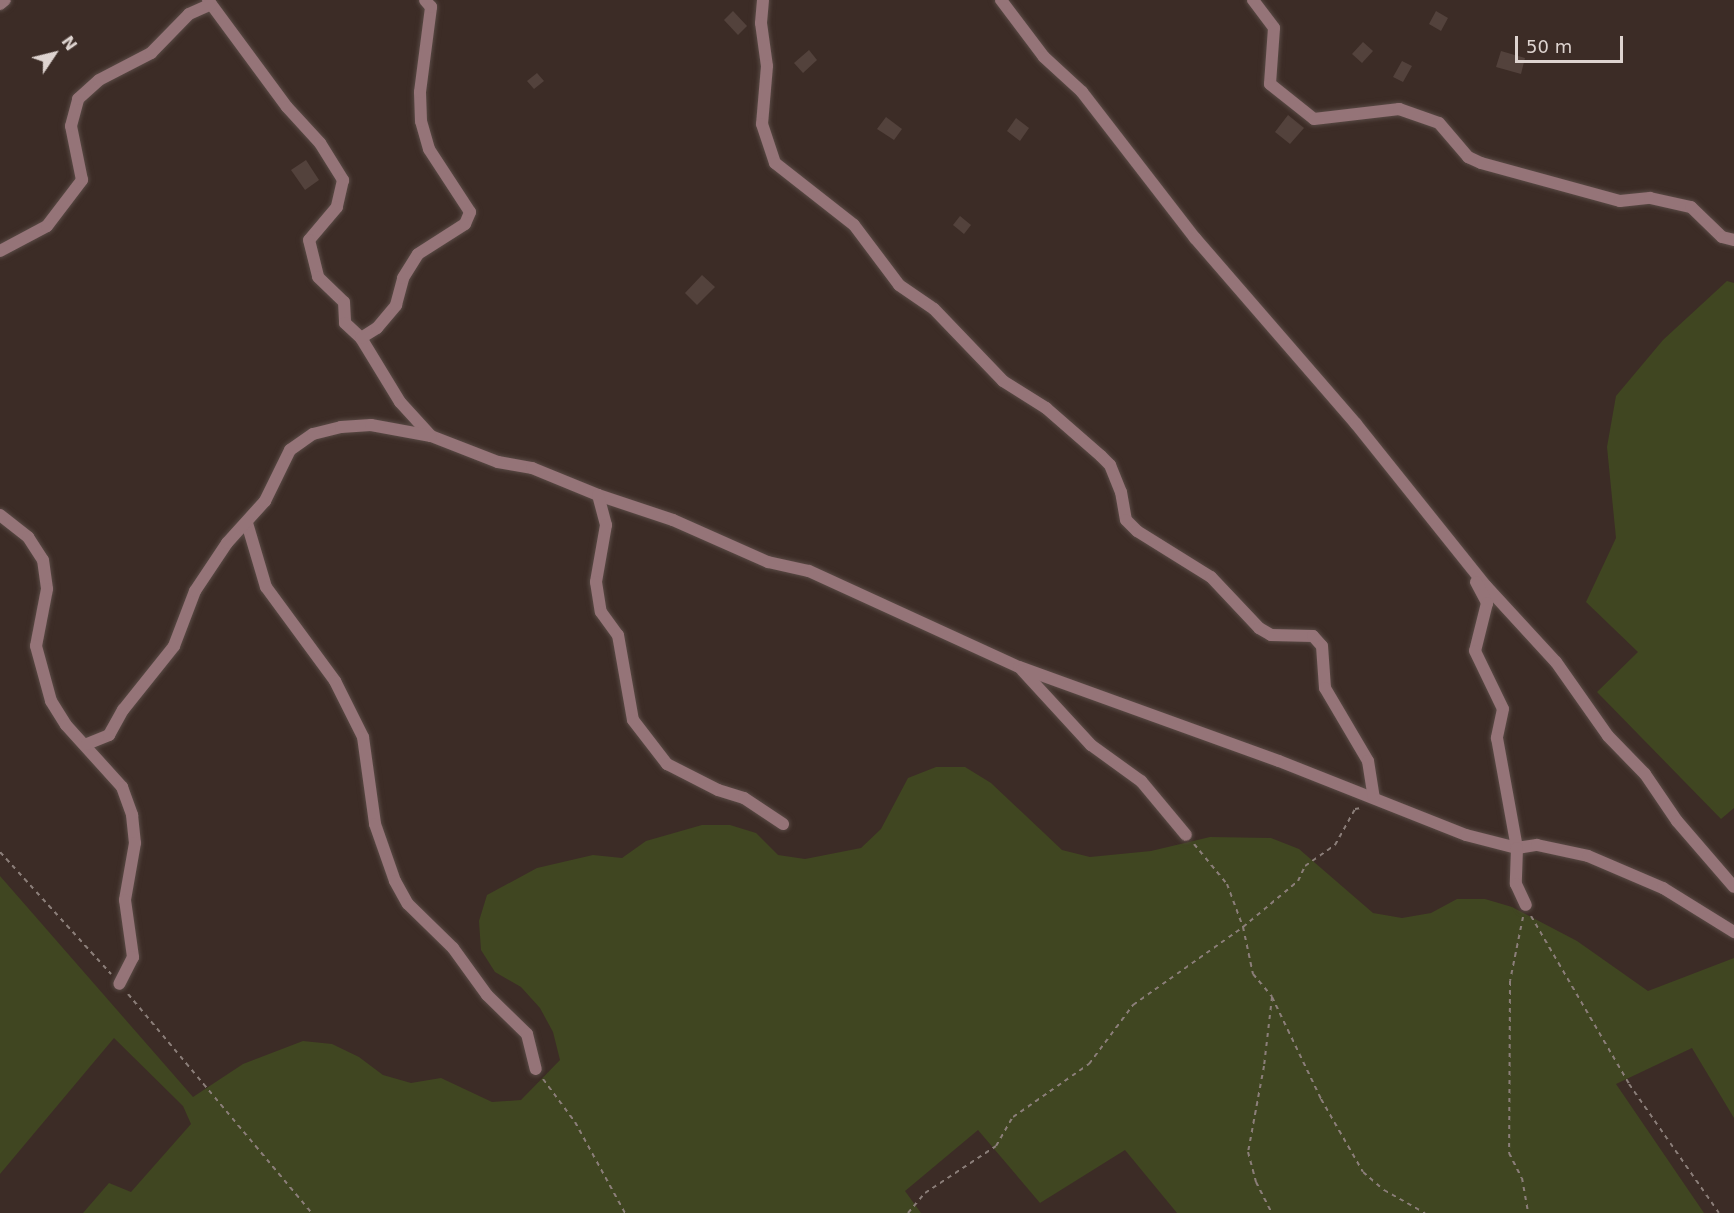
<!DOCTYPE html>
<style>
body{margin:0}
#map{position:relative;width:1734px;height:1213px;overflow:hidden;background:#3c2c26;font-family:"DejaVu Sans",sans-serif}
div>[style]{position:absolute}
.green>*{inset:0;background:#404621}
.building>*{inset:0;background:#53423c}
.path>*{height:2px;margin-top:-1px;transform-origin:0;background:repeating-linear-gradient(90deg,#8b7e79 0 4.5px,transparent 0 9px)}
.roads{filter:drop-shadow(0 0 2px #594a45) drop-shadow(0 0 2px #594a45)}
.minor>*{height:12px;margin:-6px;padding:0 6px;transform-origin:6px;border-radius:6px;background:#957478}
span{translate:-50% -50%;white-space:nowrap;text-align:center;line-height:1.15;-webkit-text-stroke:4.5px #3c2c26;paint-order:stroke}
.north{position:absolute;left:24px;top:24px;width:60px;height:60px;-webkit-text-stroke:4px #3c2c26;paint-order:stroke;rotate:55deg;font-size:16px;font-weight:700;line-height:24px;text-align:center;color:#ded4d0}
.north::after{content:'';display:block;margin:auto;width:21px;height:27px;background:#ded4d0;clip-path:polygon(50% 0,100% 100%,50% 72%,0 100%)}
.scale{position:absolute;left:1515px;top:36px;width:108px;height:27px;box-sizing:border-box;border:3px solid #ded4d0;border-top:0;padding-left:8px;font-size:18px;line-height:21px;white-space:nowrap;color:#ded4d0;-webkit-text-stroke:4px #3c2c26;paint-order:stroke}
</style>
<div id="map">
<div class="green">
<div style="clip-path:polygon(1727px 281px,1734px 283px,1734px 808px,1721px 819px,1597px 692px,1638px 652px,1586px 602px,1616px 538px,1607px 447px,1616px 396px,1663px 340px)"></div>
<div style="clip-path:polygon(936px 767px,965px 767px,991px 783px,1062px 850px,1090px 857px,1151px 851px,1210px 837px,1271px 838px,1299px 849px,1373px 913px,1402px 918px,1431px 913px,1457px 899px,1485px 899px,1512px 907px,1577px 941px,1648px 991px,1734px 958px,1734px 1118px,1692px 1048px,1616px 1084px,1704px 1213px,1177px 1213px,1125px 1150px,1040px 1203px,978px 1130px,905px 1191px,921px 1213px,83px 1213px,109px 1183px,131px 1192px,191px 1124px,183px 1106px,114px 1038px,0 1174px,0 876px,193px 1097px,243px 1064px,303px 1041px,332px 1044px,359px 1057px,383px 1075px,411px 1083px,441px 1078px,492px 1102px,521px 1100px,560px 1060px,553px 1032px,540px 1008px,521px 987px,495px 972px,481px 950px,479px 921px,487px 895px,537px 868px,593px 855px,622px 858px,646px 841px,702px 825px,730px 825px,756px 833px,778px 855px,805px 859px,861px 848px,881px 829px,908px 778px)"></div>
</div>
<div class="building">
<div style="clip-path:polygon(733px 11px,747px 26px,738px 35px,724px 20px)"></div>
<div style="clip-path:polygon(1436px 11px,1448px 18px,1441px 31px,1429px 24px)"></div>
<div style="clip-path:polygon(1363px 42px,1373px 51px,1362px 63px,1352px 54px)"></div>
<div style="clip-path:polygon(809px 50px,817px 60px,803px 73px,794px 63px)"></div>
<div style="clip-path:polygon(1501px 51px,1525px 58px,1521px 74px,1496px 67px)"></div>
<div style="clip-path:polygon(1402px 61px,1412px 66px,1403px 82px,1393px 77px)"></div>
<div style="clip-path:polygon(537px 73px,544px 81px,534px 89px,527px 81px)"></div>
<div style="clip-path:polygon(1288px 115px,1304px 128px,1290px 144px,1275px 132px)"></div>
<div style="clip-path:polygon(886px 117px,902px 129px,894px 140px,877px 129px)"></div>
<div style="clip-path:polygon(1016px 118px,1029px 128px,1020px 141px,1007px 131px)"></div>
<div style="clip-path:polygon(306px 160px,319px 180px,305px 190px,291px 170px)"></div>
<div style="clip-path:polygon(960px 216px,971px 225px,964px 234px,953px 225px)"></div>
<div style="clip-path:polygon(702px 275px,715px 287px,697px 305px,685px 293px)"></div>
</div>
<div class="path">
<div style="left:1194px;top:844px;width:52px;rotate:50.5deg"></div>
<div style="left:1227px;top:884px;width:46px;rotate:69.6deg"></div>
<div style="left:1243px;top:927px;width:48px;rotate:78deg"></div>
<div style="left:1253px;top:974px;width:30px;rotate:50deg"></div>
<div style="left:1272px;top:997px;width:113px;rotate:64.3deg"></div>
<div style="left:1321px;top:1099px;width:84px;rotate:60.1deg"></div>
<div style="left:1363px;top:1172px;width:28px;rotate:41deg"></div>
<div style="left:1384px;top:1190px;width:47px;rotate:29.3deg"></div>
<div style="left:0;top:852px;width:165px;rotate:47.7deg"></div>
<div style="left:1531px;top:916px;width:194px;rotate:59.7deg"></div>
<div style="left:1629px;top:1084px;width:157px;rotate:55.1deg"></div>
<div style="left:1523px;top:917px;width:65px;rotate:101.5deg"></div>
<div style="left:1510px;top:981px;width:172px;rotate:90.3deg"></div>
<div style="left:1509px;top:1153px;width:28px;rotate:63deg"></div>
<div style="left:1522px;top:1178px;width:36px;rotate:80deg"></div>
<div style="left:128px;top:994px;width:286px;rotate:50deg"></div>
<div style="left:1272px;top:997px;width:69px;rotate:96.6deg"></div>
<div style="left:1264px;top:1066px;width:87px;rotate:100.5deg"></div>
<div style="left:1248px;top:1152px;width:31px;rotate:75deg"></div>
<div style="left:1256px;top:1182px;width:35px;rotate:63deg"></div>
<div style="left:543px;top:1079px;width:54px;rotate:53.3deg"></div>
<div style="left:575px;top:1122px;width:104px;rotate:61.2deg"></div>
<div style="left:908px;top:1213px;width:26px;rotate:-50deg"></div>
<div style="left:925px;top:1193px;width:85px;rotate:-33.5deg"></div>
<div style="left:996px;top:1146px;width:34px;rotate:-60deg"></div>
<div style="left:1013px;top:1117px;width:93px;rotate:-34.9deg"></div>
<div style="left:1089px;top:1064px;width:74px;rotate:-53.3deg"></div>
<div style="left:1133px;top:1005px;width:135px;rotate:-35.3deg"></div>
<div style="left:1243px;top:927px;width:72px;rotate:-39.9deg"></div>
<div style="left:1298px;top:881px;width:17px;rotate:-65deg"></div>
<div style="left:1305px;top:866px;width:37px;rotate:-35deg"></div>
<div style="left:1335px;top:845px;width:41px;rotate:-60.9deg"></div>
<div style="left:1355px;top:809px;width:6px;rotate:-9deg"></div>
</div>
<div class="roads">
<div class="minor">
<div style="left:208px;top:0;width:133px;rotate:53.6deg"></div>
<div style="left:287px;top:107px;width:49px;rotate:47.5deg"></div>
<div style="left:320px;top:143px;width:44px;rotate:58.1deg"></div>
<div style="left:343px;top:180px;width:28px;rotate:103deg"></div>
<div style="left:337px;top:207px;width:43px;rotate:130.3deg"></div>
<div style="left:309px;top:240px;width:38px;rotate:76deg"></div>
<div style="left:318px;top:277px;width:36px;rotate:44deg"></div>
<div style="left:344px;top:302px;width:21px;rotate:87deg"></div>
<div style="left:345px;top:323px;width:22px;rotate:43deg"></div>
<div style="left:361px;top:338px;width:75px;rotate:58.6deg"></div>
<div style="left:400px;top:402px;width:46px;rotate:47.6deg"></div>
<div style="left:431px;top:436px;width:72px;rotate:21.2deg"></div>
<div style="left:498px;top:462px;width:35px;rotate:10deg"></div>
<div style="left:532px;top:468px;width:71px;rotate:22.2deg"></div>
<div style="left:598px;top:495px;width:79px;rotate:18.4deg"></div>
<div style="left:673px;top:520px;width:104px;rotate:23.9deg"></div>
<div style="left:768px;top:562px;width:42px;rotate:12.4deg"></div>
<div style="left:809px;top:571px;width:231px;rotate:24.6deg"></div>
<div style="left:1019px;top:667px;width:276px;rotate:19.9deg"></div>
<div style="left:1279px;top:761px;width:201px;rotate:21.6deg"></div>
<div style="left:1466px;top:835px;width:53px;rotate:14.3deg"></div>
<div style="left:1517px;top:848px;width:20px;rotate:-9deg"></div>
<div style="left:1537px;top:845px;width:52px;rotate:12.2deg"></div>
<div style="left:1588px;top:856px;width:82px;rotate:23.1deg"></div>
<div style="left:1663px;top:888px;width:84px;rotate:31.8deg"></div>
<div style="left:763px;top:0;width:23px;rotate:95deg"></div>
<div style="left:761px;top:23px;width:43px;rotate:82.1deg"></div>
<div style="left:767px;top:66px;width:58px;rotate:94.9deg"></div>
<div style="left:762px;top:124px;width:41px;rotate:71.6deg"></div>
<div style="left:775px;top:163px;width:100px;rotate:38.1deg"></div>
<div style="left:854px;top:225px;width:75px;rotate:53.1deg"></div>
<div style="left:899px;top:285px;width:42px;rotate:34.4deg"></div>
<div style="left:934px;top:309px;width:100px;rotate:46.2deg"></div>
<div style="left:1003px;top:381px;width:51px;rotate:32.1deg"></div>
<div style="left:1046px;top:408px;width:73px;rotate:41.1deg"></div>
<div style="left:1101px;top:456px;width:13px;rotate:45deg"></div>
<div style="left:1110px;top:465px;width:29px;rotate:68deg"></div>
<div style="left:1121px;top:492px;width:28px;rotate:80deg"></div>
<div style="left:1126px;top:520px;width:16px;rotate:45deg"></div>
<div style="left:1137px;top:531px;width:87px;rotate:31.9deg"></div>
<div style="left:1211px;top:577px;width:70px;rotate:46.7deg"></div>
<div style="left:1259px;top:628px;width:14px;rotate:30deg"></div>
<div style="left:1271px;top:635px;width:42px;rotate:1.4deg"></div>
<div style="left:1313px;top:636px;width:13px;rotate:48deg"></div>
<div style="left:1322px;top:646px;width:42px;rotate:85.9deg"></div>
<div style="left:1325px;top:688px;width:85px;rotate:59.5deg"></div>
<div style="left:1368px;top:761px;width:36px;rotate:81deg"></div>
<div style="left:1001px;top:0;width:71px;rotate:53deg"></div>
<div style="left:1044px;top:57px;width:52px;rotate:42.6deg"></div>
<div style="left:1082px;top:92px;width:185px;rotate:52.3deg"></div>
<div style="left:1195px;top:238px;width:246px;rotate:49.1deg"></div>
<div style="left:1356px;top:424px;width:208px;rotate:51.3deg"></div>
<div style="left:1486px;top:586px;width:103px;rotate:47.4deg"></div>
<div style="left:1556px;top:662px;width:90px;rotate:54.9deg"></div>
<div style="left:1608px;top:736px;width:53px;rotate:45.8deg"></div>
<div style="left:1645px;top:774px;width:57px;rotate:55.8deg"></div>
<div style="left:1677px;top:821px;width:87px;rotate:49.2deg"></div>
<div style="left:1253px;top:0;width:35px;rotate:53deg"></div>
<div style="left:1274px;top:28px;width:56px;rotate:94.1deg"></div>
<div style="left:1270px;top:84px;width:56px;rotate:38.5deg"></div>
<div style="left:1314px;top:119px;width:86px;rotate:-6.7deg"></div>
<div style="left:1399px;top:109px;width:42px;rotate:19.3deg"></div>
<div style="left:1439px;top:123px;width:45px;rotate:49.5deg"></div>
<div style="left:1468px;top:157px;width:14px;rotate:25deg"></div>
<div style="left:1481px;top:163px;width:144px;rotate:15.3deg"></div>
<div style="left:1620px;top:201px;width:30px;rotate:-6deg"></div>
<div style="left:1650px;top:198px;width:42px;rotate:12.4deg"></div>
<div style="left:1691px;top:207px;width:43px;rotate:44.1deg"></div>
<div style="left:1722px;top:237px;width:12px;rotate:14deg"></div>
<div style="left:0;top:4px;width:6px;rotate:-39deg"></div>
<div style="left:0;top:251px;width:53px;rotate:-28deg"></div>
<div style="left:47px;top:226px;width:58px;rotate:-52.7deg"></div>
<div style="left:82px;top:180px;width:55px;rotate:-101.5deg"></div>
<div style="left:71px;top:126px;width:28px;rotate:-75deg"></div>
<div style="left:78px;top:99px;width:28px;rotate:-42deg"></div>
<div style="left:99px;top:80px;width:59px;rotate:-27.4deg"></div>
<div style="left:151px;top:53px;width:54px;rotate:-45.7deg"></div>
<div style="left:189px;top:14px;width:24px;rotate:-24deg"></div>
<div style="left:361px;top:338px;width:19px;rotate:-32deg"></div>
<div style="left:377px;top:328px;width:30px;rotate:-50deg"></div>
<div style="left:396px;top:305px;width:28px;rotate:-75deg"></div>
<div style="left:403px;top:278px;width:28px;rotate:-58deg"></div>
<div style="left:418px;top:254px;width:56px;rotate:-32.6deg"></div>
<div style="left:465px;top:224px;width:13px;rotate:-67deg"></div>
<div style="left:470px;top:212px;width:75px;rotate:-123.1deg"></div>
<div style="left:429px;top:149px;width:29px;rotate:-106deg"></div>
<div style="left:421px;top:121px;width:29px;rotate:-92deg"></div>
<div style="left:420px;top:92px;width:86px;rotate:-82.6deg"></div>
<div style="left:431px;top:7px;width:9px;rotate:-131deg"></div>
<div style="left:598px;top:495px;width:31px;rotate:75deg"></div>
<div style="left:606px;top:525px;width:58px;rotate:100deg"></div>
<div style="left:596px;top:582px;width:30px;rotate:81deg"></div>
<div style="left:601px;top:612px;width:29px;rotate:54deg"></div>
<div style="left:618px;top:635px;width:86px;rotate:80deg"></div>
<div style="left:633px;top:720px;width:56px;rotate:52.3deg"></div>
<div style="left:667px;top:764px;width:57px;rotate:27deg"></div>
<div style="left:718px;top:790px;width:27px;rotate:17deg"></div>
<div style="left:744px;top:798px;width:47px;rotate:33.7deg"></div>
<div style="left:0;top:515px;width:36px;rotate:38deg"></div>
<div style="left:28px;top:537px;width:27px;rotate:57deg"></div>
<div style="left:43px;top:560px;width:29px;rotate:82deg"></div>
<div style="left:47px;top:589px;width:58px;rotate:100.9deg"></div>
<div style="left:36px;top:646px;width:57px;rotate:74.7deg"></div>
<div style="left:51px;top:701px;width:28px;rotate:58deg"></div>
<div style="left:66px;top:725px;width:84px;rotate:47.9deg"></div>
<div style="left:122px;top:787px;width:30px;rotate:70deg"></div>
<div style="left:132px;top:815px;width:28px;rotate:84deg"></div>
<div style="left:135px;top:843px;width:58px;rotate:100deg"></div>
<div style="left:125px;top:900px;width:58px;rotate:82deg"></div>
<div style="left:133px;top:957px;width:30px;rotate:117deg"></div>
<div style="left:247px;top:523px;width:67px;rotate:73.5deg"></div>
<div style="left:266px;top:587px;width:117px;rotate:53.7deg"></div>
<div style="left:335px;top:681px;width:63px;rotate:63.4deg"></div>
<div style="left:363px;top:737px;width:88px;rotate:82.1deg"></div>
<div style="left:375px;top:824px;width:60px;rotate:70.7deg"></div>
<div style="left:395px;top:881px;width:26px;rotate:61deg"></div>
<div style="left:408px;top:904px;width:63px;rotate:44.4deg"></div>
<div style="left:453px;top:948px;width:58px;rotate:54.1deg"></div>
<div style="left:487px;top:995px;width:56px;rotate:44.3deg"></div>
<div style="left:527px;top:1034px;width:36px;rotate:76deg"></div>
<div style="left:1476px;top:582px;width:24px;rotate:62deg"></div>
<div style="left:1487px;top:603px;width:49px;rotate:104deg"></div>
<div style="left:1475px;top:651px;width:64px;rotate:64.2deg"></div>
<div style="left:1503px;top:709px;width:30px;rotate:102deg"></div>
<div style="left:1497px;top:738px;width:112px;rotate:79.7deg"></div>
<div style="left:1517px;top:848px;width:36px;rotate:92deg"></div>
<div style="left:1516px;top:884px;width:23px;rotate:65deg"></div>
<div style="left:1022px;top:670px;width:102px;rotate:47.4deg"></div>
<div style="left:1091px;top:745px;width:62px;rotate:35.8deg"></div>
<div style="left:1141px;top:781px;width:70px;rotate:50.2deg"></div>
<div style="left:87px;top:744px;width:24px;rotate:-22deg"></div>
<div style="left:109px;top:735px;width:29px;rotate:-61deg"></div>
<div style="left:123px;top:710px;width:82px;rotate:-51.4deg"></div>
<div style="left:174px;top:646px;width:59px;rotate:-69.1deg"></div>
<div style="left:195px;top:591px;width:58px;rotate:-56.3deg"></div>
<div style="left:227px;top:543px;width:57px;rotate:-47.9deg"></div>
<div style="left:265px;top:501px;width:57px;rotate:-63.9deg"></div>
<div style="left:290px;top:450px;width:28px;rotate:-35deg"></div>
<div style="left:313px;top:434px;width:29px;rotate:-14deg"></div>
<div style="left:341px;top:427px;width:30px;rotate:-4deg"></div>
<div style="left:371px;top:425px;width:61px;rotate:10.4deg"></div>
</div>
</div>
<div class="north">N</div>
<div class="scale">50 m</div>
</div>
